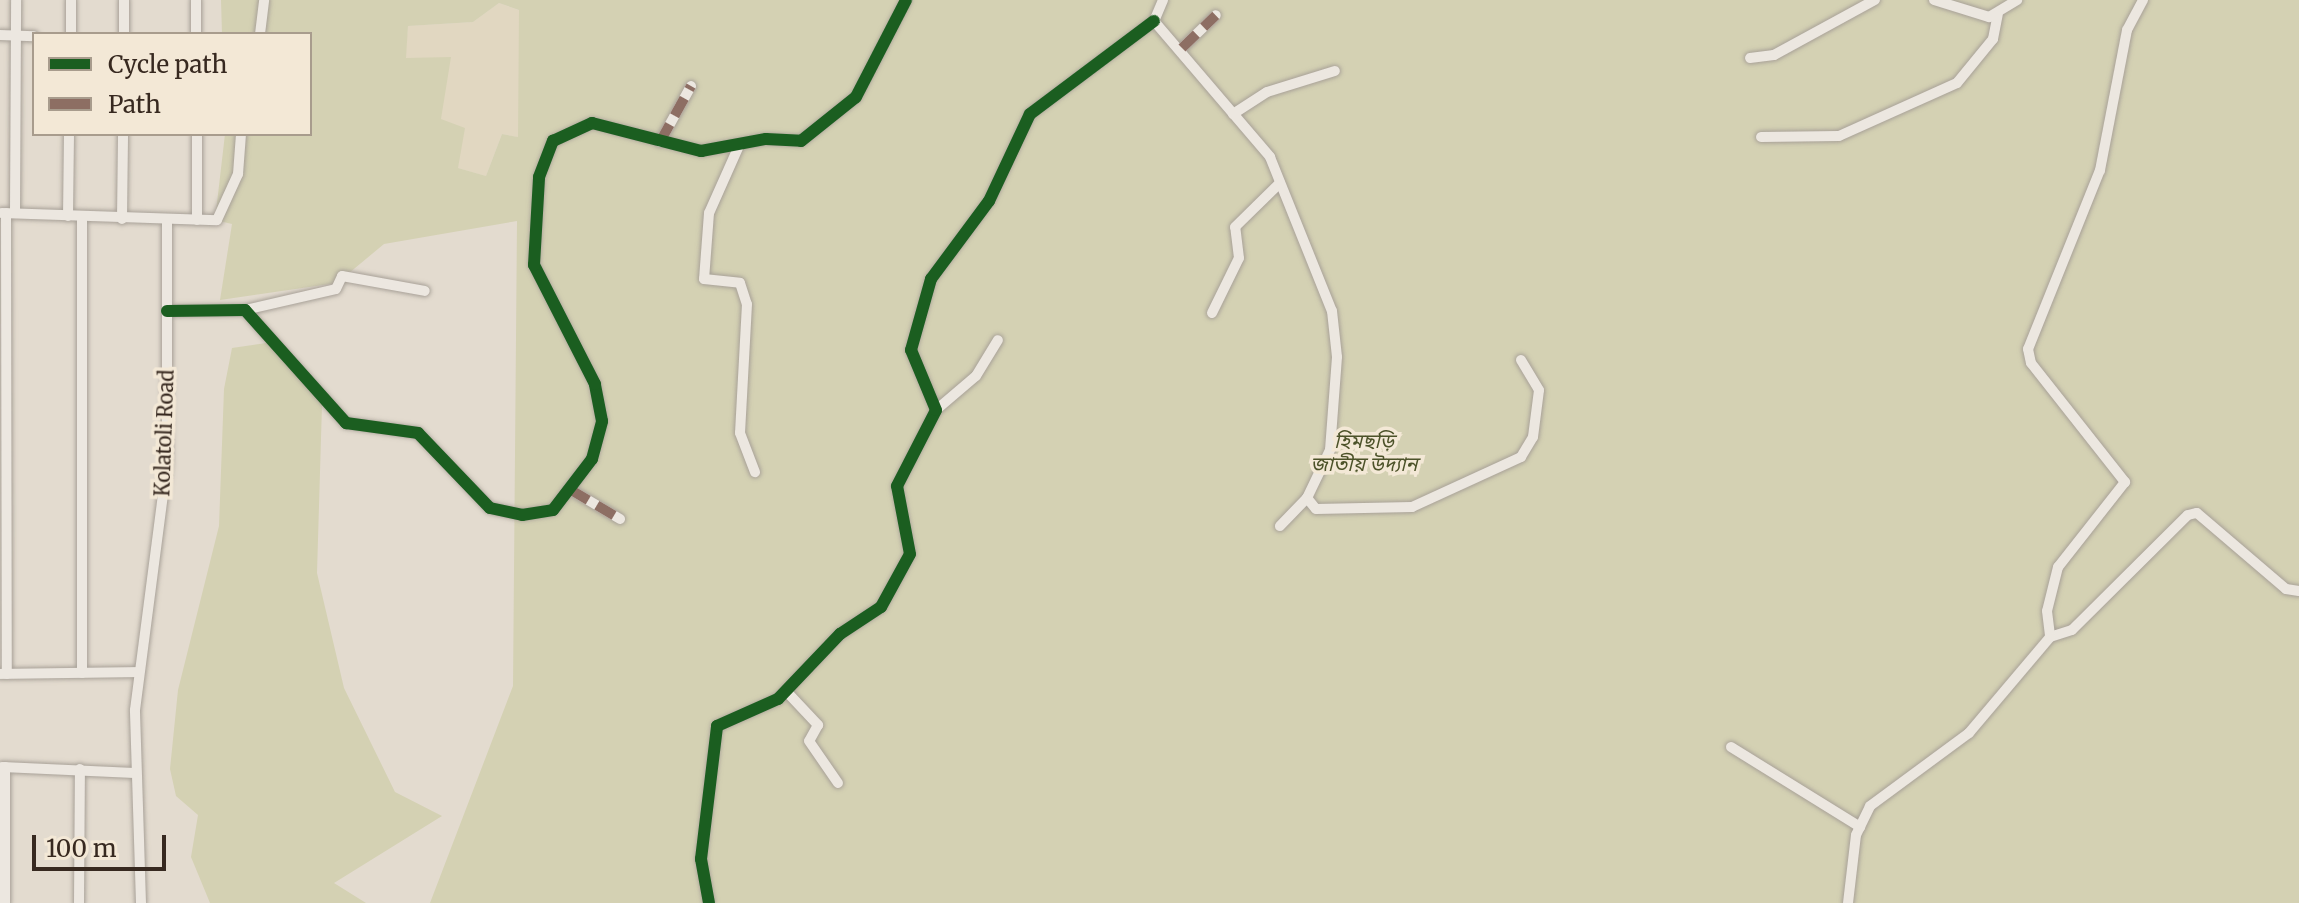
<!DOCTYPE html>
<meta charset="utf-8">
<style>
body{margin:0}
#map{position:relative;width:2299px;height:903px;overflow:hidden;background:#e3dbcf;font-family:Merriweather,"Noto Sans Bengali",serif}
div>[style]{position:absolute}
.farmland>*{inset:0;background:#e1d7c1}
.green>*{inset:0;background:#d4d1b3}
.roads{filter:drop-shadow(0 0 2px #a8a198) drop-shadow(0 0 2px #a8a198)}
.minor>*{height:10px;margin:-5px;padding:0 5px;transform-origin:5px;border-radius:5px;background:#ece7e0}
.quiet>*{height:10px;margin-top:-5px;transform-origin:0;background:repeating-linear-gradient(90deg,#8d6e63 0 20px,transparent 0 30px)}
.cycleway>*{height:12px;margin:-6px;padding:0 6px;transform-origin:6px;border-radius:6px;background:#1b5e20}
span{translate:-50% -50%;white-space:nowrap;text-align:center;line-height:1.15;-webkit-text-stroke:7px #f3e8d6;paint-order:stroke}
.street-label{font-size:20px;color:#372920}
.park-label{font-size:20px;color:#4c5229;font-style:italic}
.legend{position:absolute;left:32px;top:32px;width:280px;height:104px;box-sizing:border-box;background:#f3e8d6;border:2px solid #a89c8d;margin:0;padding:10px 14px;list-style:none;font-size:24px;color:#372920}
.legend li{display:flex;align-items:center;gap:16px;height:40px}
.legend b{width:40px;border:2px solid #a89c8d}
.scale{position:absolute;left:32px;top:835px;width:134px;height:36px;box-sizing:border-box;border:4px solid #372920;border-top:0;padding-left:10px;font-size:24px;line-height:28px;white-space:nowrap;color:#372920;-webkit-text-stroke:6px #f3e8d6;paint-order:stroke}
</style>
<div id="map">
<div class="farmland">
<div style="clip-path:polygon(499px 3px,563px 26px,533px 140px,502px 134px,486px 176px,458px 168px,441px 119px,405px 58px,408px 26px,473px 22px)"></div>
</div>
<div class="green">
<div style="clip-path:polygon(evenodd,221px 0,2299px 0,2299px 903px,430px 903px,513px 686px,517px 221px,384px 244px,337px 283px,220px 300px,232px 224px,215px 220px,225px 134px,310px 134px,310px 34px,222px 34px,221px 0,499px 3px,519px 10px,518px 137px,502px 134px,486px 176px,458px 168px,465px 128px,441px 119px,451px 57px,406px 58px,408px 26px,473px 22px,499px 3px)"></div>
<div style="clip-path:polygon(273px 342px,322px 405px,317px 573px,344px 688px,395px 792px,442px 816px,334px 883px,366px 903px,210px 903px,191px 857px,198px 815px,176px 796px,170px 769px,178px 690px,219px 526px,224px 389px,232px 348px)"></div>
</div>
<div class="roads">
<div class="minor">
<div style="left:196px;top:0;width:34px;rotate:90deg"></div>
<div style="left:1163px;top:0;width:23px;rotate:113deg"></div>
<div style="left:1154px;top:21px;width:179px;rotate:49.5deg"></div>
<div style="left:1270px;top:157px;width:166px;rotate:68.1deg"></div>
<div style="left:1332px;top:311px;width:46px;rotate:83.8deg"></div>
<div style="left:1337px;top:357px;width:93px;rotate:94.3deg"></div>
<div style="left:1330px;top:450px;width:53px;rotate:115.6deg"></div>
<div style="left:1307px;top:498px;width:39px;rotate:134deg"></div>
<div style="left:1934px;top:0;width:58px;rotate:17.2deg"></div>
<div style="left:1989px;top:17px;width:33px;rotate:-31deg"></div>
<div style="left:2143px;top:0;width:34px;rotate:118deg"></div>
<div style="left:2127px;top:30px;width:143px;rotate:100.9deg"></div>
<div style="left:2100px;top:170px;width:193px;rotate:111.9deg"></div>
<div style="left:2028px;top:349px;width:14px;rotate:78deg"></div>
<div style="left:2031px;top:363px;width:152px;rotate:51.7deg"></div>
<div style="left:2125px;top:482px;width:108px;rotate:128.2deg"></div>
<div style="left:2058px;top:567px;width:45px;rotate:104deg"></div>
<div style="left:2047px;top:611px;width:26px;rotate:83deg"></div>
<div style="left:2050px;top:637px;width:23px;rotate:-18deg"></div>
<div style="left:2072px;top:630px;width:163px;rotate:-44.8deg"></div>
<div style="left:2188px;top:515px;width:9px;rotate:-13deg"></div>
<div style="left:2197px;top:513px;width:117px;rotate:40.5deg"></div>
<div style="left:2286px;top:589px;width:13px;rotate:9deg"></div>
<div style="left:71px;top:34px;width:34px;rotate:-90deg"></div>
<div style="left:124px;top:34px;width:34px;rotate:-90deg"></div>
<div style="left:260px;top:34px;width:34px;rotate:-83deg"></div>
<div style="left:0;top:35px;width:34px;rotate:2deg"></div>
<div style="left:1182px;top:48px;width:47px;rotate:-44.1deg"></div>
<div style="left:1750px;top:58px;width:24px;rotate:-7deg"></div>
<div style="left:1774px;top:55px;width:115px;rotate:-28.6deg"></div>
<div style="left:1233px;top:114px;width:40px;rotate:-32.9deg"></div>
<div style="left:1267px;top:92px;width:71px;rotate:-17.2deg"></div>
<div style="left:1761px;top:137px;width:78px;rotate:-0.7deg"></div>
<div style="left:1839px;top:136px;width:129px;rotate:-24.2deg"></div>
<div style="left:1957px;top:83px;width:57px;rotate:-50.7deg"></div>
<div style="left:1993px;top:39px;width:25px;rotate:-79deg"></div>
<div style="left:660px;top:142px;width:64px;rotate:-61deg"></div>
<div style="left:738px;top:148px;width:71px;rotate:114deg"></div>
<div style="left:709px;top:213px;width:66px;rotate:94.3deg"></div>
<div style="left:704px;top:279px;width:36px;rotate:6deg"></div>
<div style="left:740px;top:283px;width:22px;rotate:72deg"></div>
<div style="left:747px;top:304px;width:129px;rotate:93.1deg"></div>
<div style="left:740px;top:433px;width:42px;rotate:69deg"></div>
<div style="left:2px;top:213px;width:215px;rotate:1.9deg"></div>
<div style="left:217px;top:220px;width:51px;rotate:-65.5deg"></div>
<div style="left:238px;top:174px;width:40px;rotate:-85.7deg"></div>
<div style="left:6px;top:213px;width:461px;rotate:89.9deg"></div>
<div style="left:15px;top:213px;width:213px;rotate:-89.7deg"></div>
<div style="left:68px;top:216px;width:82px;rotate:-89.3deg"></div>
<div style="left:122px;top:219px;width:85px;rotate:-89.3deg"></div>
<div style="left:197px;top:220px;width:86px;rotate:-90deg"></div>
<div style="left:245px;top:310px;width:93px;rotate:-13deg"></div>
<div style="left:336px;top:289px;width:14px;rotate:-65deg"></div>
<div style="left:342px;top:276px;width:84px;rotate:10.2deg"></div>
<div style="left:167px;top:311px;width:78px;rotate:-0.7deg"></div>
<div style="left:245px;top:310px;width:152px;rotate:48.2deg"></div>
<div style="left:346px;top:423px;width:73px;rotate:7.9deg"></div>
<div style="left:418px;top:433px;width:104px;rotate:46.2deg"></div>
<div style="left:490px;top:508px;width:33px;rotate:12deg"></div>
<div style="left:522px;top:515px;width:31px;rotate:-9deg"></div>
<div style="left:553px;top:510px;width:64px;rotate:-52.6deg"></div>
<div style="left:592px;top:459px;width:39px;rotate:-75deg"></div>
<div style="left:602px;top:421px;width:38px;rotate:-101deg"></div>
<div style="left:595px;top:384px;width:134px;rotate:-117.1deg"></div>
<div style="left:534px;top:265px;width:88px;rotate:-86.7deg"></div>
<div style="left:539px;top:177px;width:39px;rotate:-69deg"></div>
<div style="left:553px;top:141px;width:43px;rotate:-24.8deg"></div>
<div style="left:592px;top:123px;width:113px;rotate:14.4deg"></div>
<div style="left:701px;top:151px;width:66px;rotate:-10.5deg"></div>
<div style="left:766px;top:139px;width:35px;rotate:3deg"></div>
<div style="left:801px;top:141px;width:70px;rotate:-38.7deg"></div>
<div style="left:856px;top:97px;width:109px;rotate:-62.7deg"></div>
<div style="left:1212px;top:313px;width:61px;rotate:-63.9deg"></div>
<div style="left:1239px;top:258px;width:31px;rotate:-97deg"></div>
<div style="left:1235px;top:227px;width:63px;rotate:-44.4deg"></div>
<div style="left:936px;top:410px;width:52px;rotate:-40.4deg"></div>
<div style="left:976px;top:376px;width:42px;rotate:-58.6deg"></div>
<div style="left:571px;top:490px;width:57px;rotate:30.6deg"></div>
<div style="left:1307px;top:498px;width:14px;rotate:51deg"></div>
<div style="left:1316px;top:509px;width:96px;rotate:-1.2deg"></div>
<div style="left:1412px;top:507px;width:120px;rotate:-24.6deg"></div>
<div style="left:1521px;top:457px;width:23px;rotate:-59deg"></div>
<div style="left:1533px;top:437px;width:47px;rotate:-82.7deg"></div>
<div style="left:1539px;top:390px;width:35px;rotate:-121deg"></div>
<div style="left:82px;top:673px;width:456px;rotate:-90deg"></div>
<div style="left:0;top:674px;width:138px;rotate:-0.8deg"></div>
<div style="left:786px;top:691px;width:47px;rotate:46.7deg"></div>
<div style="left:818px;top:725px;width:18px;rotate:119deg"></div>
<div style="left:809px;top:741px;width:51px;rotate:55.4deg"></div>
<div style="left:1731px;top:747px;width:152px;rotate:31.8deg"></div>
<div style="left:2px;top:767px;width:133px;rotate:2.6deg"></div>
<div style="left:5px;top:903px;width:136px;rotate:-90deg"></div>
<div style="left:79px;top:903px;width:134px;rotate:-89.6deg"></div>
<div style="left:141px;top:903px;width:193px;rotate:-91.8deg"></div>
<div style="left:135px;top:710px;width:248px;rotate:-82.6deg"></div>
<div style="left:167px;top:464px;width:243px;rotate:-90deg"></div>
<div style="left:709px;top:903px;width:45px;rotate:-100.3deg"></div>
<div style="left:701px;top:859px;width:134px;rotate:-83.1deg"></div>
<div style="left:717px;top:726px;width:67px;rotate:-23.9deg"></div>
<div style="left:778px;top:699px;width:90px;rotate:-46.4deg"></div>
<div style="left:840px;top:634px;width:49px;rotate:-33.4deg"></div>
<div style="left:881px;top:607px;width:60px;rotate:-61.3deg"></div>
<div style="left:910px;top:554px;width:69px;rotate:-100.8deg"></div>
<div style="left:897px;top:486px;width:85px;rotate:-62.8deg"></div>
<div style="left:936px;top:410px;width:65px;rotate:-112.6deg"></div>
<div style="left:911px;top:350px;width:74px;rotate:-74.3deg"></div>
<div style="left:931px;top:279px;width:97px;rotate:-53.4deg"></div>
<div style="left:989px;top:201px;width:96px;rotate:-64.8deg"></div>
<div style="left:1030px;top:114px;width:155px;rotate:-36.9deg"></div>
<div style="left:1848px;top:903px;width:68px;rotate:-83.3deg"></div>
<div style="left:1856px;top:835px;width:32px;rotate:-64deg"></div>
<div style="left:1870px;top:806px;width:123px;rotate:-36.4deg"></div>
<div style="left:1969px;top:733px;width:126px;rotate:-49.8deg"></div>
</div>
</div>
<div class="quiet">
<div style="left:1182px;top:48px;width:47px;rotate:-44.1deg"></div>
<div style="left:660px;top:142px;width:64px;rotate:-61deg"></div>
<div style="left:571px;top:490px;width:57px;rotate:30.6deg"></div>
</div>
<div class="cycleway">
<div style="left:167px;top:311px;width:78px;rotate:-0.7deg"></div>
<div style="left:245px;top:310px;width:152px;rotate:48.2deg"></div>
<div style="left:346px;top:423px;width:73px;rotate:7.9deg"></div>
<div style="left:418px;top:433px;width:104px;rotate:46.2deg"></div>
<div style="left:490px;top:508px;width:33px;rotate:12deg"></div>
<div style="left:522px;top:515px;width:31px;rotate:-9deg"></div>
<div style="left:553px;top:510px;width:64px;rotate:-52.6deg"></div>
<div style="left:592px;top:459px;width:39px;rotate:-75deg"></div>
<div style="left:602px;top:421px;width:38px;rotate:-101deg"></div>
<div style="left:595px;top:384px;width:134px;rotate:-117.1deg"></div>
<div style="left:534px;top:265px;width:88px;rotate:-86.7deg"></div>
<div style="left:539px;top:177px;width:39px;rotate:-69deg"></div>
<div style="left:553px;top:141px;width:43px;rotate:-24.8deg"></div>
<div style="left:592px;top:123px;width:113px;rotate:14.4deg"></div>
<div style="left:701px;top:151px;width:66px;rotate:-10.5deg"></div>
<div style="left:766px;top:139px;width:35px;rotate:3deg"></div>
<div style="left:801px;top:141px;width:70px;rotate:-38.7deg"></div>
<div style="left:856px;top:97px;width:109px;rotate:-62.7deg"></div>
<div style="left:709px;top:903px;width:45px;rotate:-100.3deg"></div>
<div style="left:701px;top:859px;width:134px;rotate:-83.1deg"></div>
<div style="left:717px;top:726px;width:67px;rotate:-23.9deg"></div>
<div style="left:778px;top:699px;width:90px;rotate:-46.4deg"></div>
<div style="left:840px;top:634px;width:49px;rotate:-33.4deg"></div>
<div style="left:881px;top:607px;width:60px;rotate:-61.3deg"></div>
<div style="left:910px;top:554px;width:69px;rotate:-100.8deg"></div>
<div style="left:897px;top:486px;width:85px;rotate:-62.8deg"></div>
<div style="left:936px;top:410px;width:65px;rotate:-112.6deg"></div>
<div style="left:911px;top:350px;width:74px;rotate:-74.3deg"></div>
<div style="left:931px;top:279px;width:97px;rotate:-53.4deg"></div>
<div style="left:989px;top:201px;width:96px;rotate:-64.8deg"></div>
<div style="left:1030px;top:114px;width:155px;rotate:-36.9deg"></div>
</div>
<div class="street-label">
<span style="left:164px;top:433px;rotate:-88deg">Kolatoli Road</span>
</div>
<div class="park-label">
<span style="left:1364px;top:452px">হিমছড়ি<br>জাতীয় উদ্যান</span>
</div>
<ul class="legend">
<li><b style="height:10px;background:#1b5e20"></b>Cycle path</li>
<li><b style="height:10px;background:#8d6e63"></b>Path</li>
</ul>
<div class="scale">100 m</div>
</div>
